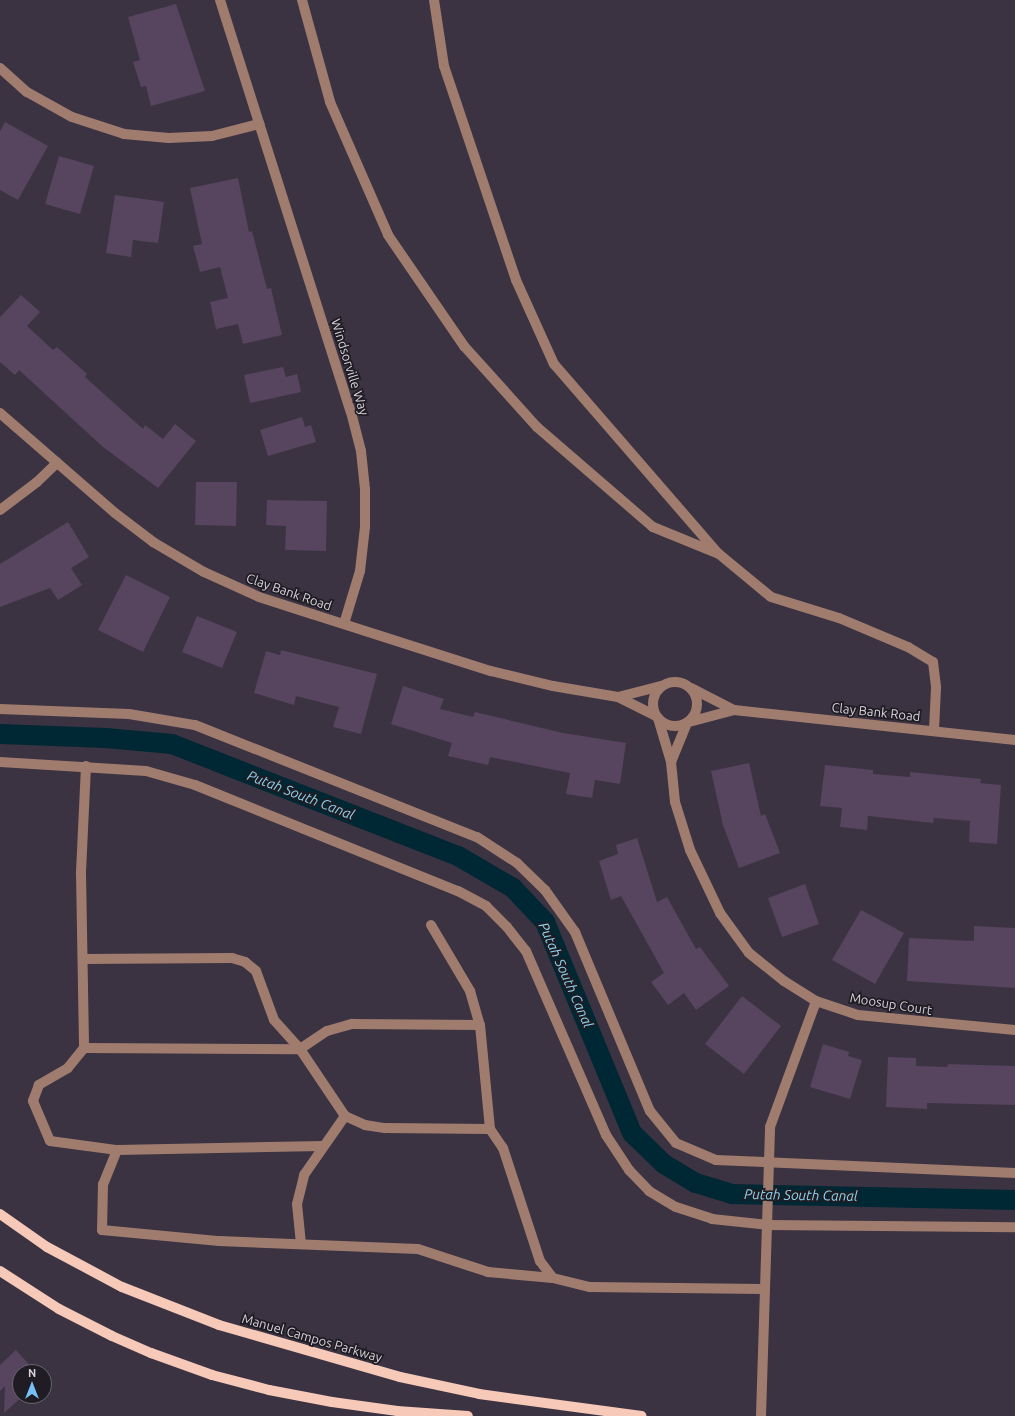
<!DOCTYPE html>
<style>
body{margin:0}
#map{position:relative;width:1015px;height:1416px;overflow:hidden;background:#3b3342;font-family:Ubuntu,sans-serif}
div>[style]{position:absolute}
.canal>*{height:20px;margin:-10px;padding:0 10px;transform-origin:10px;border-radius:10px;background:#002834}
.building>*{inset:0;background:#57445e}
.minor>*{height:10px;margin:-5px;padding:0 5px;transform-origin:5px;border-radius:5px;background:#a07c6f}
.minor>.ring{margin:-5px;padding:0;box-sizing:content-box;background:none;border:10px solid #a07c6f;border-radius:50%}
.major>*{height:10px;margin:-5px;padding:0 5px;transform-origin:5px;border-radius:5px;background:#f6c9b9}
span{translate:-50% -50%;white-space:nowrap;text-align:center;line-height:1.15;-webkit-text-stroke:3.5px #201c23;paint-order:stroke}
.street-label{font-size:13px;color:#d7d2db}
.water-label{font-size:14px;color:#8ad2ec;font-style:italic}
.north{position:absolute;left:12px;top:1364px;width:40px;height:40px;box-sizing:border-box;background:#201c23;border:1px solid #69656d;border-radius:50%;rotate:0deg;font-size:11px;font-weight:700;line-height:16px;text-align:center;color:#d7d2db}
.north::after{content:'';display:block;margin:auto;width:14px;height:18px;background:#77bff7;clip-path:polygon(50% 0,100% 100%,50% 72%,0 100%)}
</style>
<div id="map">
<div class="canal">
<div style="left:0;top:734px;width:106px;rotate:2.2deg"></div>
<div style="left:106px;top:738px;width:66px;rotate:5.2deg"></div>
<div style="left:172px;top:744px;width:307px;rotate:21.4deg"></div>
<div style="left:458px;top:856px;width:64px;rotate:30.2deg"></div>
<div style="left:513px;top:888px;width:47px;rotate:46.7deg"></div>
<div style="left:545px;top:922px;width:228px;rotate:67.6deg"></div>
<div style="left:632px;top:1133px;width:45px;rotate:44.1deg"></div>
<div style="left:664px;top:1164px;width:37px;rotate:31deg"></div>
<div style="left:696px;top:1183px;width:38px;rotate:17deg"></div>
<div style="left:732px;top:1194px;width:283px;rotate:1.2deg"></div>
</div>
<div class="building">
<div style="clip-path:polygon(176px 4px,205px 91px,151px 106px,146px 86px,141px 87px,133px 62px,140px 60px,128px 17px)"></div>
<div style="clip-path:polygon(5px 122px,48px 146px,18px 200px,0 190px,0 131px)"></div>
<div style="clip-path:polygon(59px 156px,94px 166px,80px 214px,45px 204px)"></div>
<div style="clip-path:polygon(238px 178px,249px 232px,252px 231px,267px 289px,271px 288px,282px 335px,243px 344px,238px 324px,216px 329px,210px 302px,228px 298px,220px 267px,200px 272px,193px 246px,202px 244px,190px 188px)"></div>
<div style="clip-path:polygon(115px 195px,164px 202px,158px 243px,133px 240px,131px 257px,106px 253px)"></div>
<div style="clip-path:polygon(21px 295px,40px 312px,27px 326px,53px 350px,57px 347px,87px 374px,85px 377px,143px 429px,145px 425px,163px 439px,175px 424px,196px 441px,158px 488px,103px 447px,19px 370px,15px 375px,0 362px,0 317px)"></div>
<div style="clip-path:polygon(283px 367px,286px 377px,297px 374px,301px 392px,250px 403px,244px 375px)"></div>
<div style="clip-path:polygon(302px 417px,305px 427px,311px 425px,316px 442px,268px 456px,260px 430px)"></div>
<div style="clip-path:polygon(196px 482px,237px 482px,236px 526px,195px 525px)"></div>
<div style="clip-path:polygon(267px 500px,327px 501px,326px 551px,285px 550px,286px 526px,266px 525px)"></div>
<div style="clip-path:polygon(68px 522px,89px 557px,71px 568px,82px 585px,58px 600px,50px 588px,0 607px,0 564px)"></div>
<div style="clip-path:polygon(126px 575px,170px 597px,143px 652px,98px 630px)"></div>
<div style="clip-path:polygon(197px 616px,237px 632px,222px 668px,182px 652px)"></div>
<div style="clip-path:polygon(281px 650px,377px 674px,361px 734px,333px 727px,339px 707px,296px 696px,294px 705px,254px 693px,266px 651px,280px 655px)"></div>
<div style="clip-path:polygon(403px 686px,444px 699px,440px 709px,473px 717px,475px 712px,563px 733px,626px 743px,620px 784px,595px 780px,592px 798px,566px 794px,570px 773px,490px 757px,488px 765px,448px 756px,452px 743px,391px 724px)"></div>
<div style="clip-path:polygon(749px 763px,761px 816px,765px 814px,780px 853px,739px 868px,723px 825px,711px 771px)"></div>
<div style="clip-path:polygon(825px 765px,873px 770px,873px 774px,910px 777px,910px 772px,981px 779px,980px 783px,1001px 785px,997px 844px,969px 842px,970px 821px,934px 818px,933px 823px,868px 816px,867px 830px,840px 827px,842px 808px,820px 806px)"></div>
<div style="clip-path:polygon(637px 838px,657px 902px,667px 897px,696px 949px,700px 947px,729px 986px,696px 1010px,684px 993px,668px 1005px,651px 982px,664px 973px,621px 896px,611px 900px,599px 861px,618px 854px,616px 845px)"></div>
<div style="clip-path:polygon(805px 884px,819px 924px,782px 937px,768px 898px)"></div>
<div style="clip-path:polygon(861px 910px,904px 933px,875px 984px,832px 960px)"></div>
<div style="clip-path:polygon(974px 926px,1015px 928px,1015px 988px,907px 981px,909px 938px,974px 941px)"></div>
<div style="clip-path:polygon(742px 996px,781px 1026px,744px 1074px,705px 1044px)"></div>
<div style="clip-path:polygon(823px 1044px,849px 1052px,848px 1056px,862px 1060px,850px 1099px,810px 1087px)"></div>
<div style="clip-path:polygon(888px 1057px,916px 1058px,916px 1066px,947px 1067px,948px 1064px,1015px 1066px,1015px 1105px,927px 1103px,927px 1109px,886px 1107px)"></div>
<div style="clip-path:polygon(16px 1350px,36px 1372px,20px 1372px,20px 1396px,23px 1396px,4px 1413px,5px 1386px,0 1391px,0 1365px)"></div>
</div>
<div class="minor">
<div style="left:220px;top:0;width:432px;rotate:72.4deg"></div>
<div style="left:351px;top:412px;width:40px;rotate:75.6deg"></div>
<div style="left:361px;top:451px;width:38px;rotate:84deg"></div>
<div style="left:365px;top:489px;width:38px;rotate:90deg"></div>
<div style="left:365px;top:527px;width:44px;rotate:96.5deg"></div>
<div style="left:360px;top:571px;width:55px;rotate:106.8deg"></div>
<div style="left:302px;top:0;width:106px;rotate:74.6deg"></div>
<div style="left:330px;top:102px;width:145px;rotate:66.4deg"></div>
<div style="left:388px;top:235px;width:135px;rotate:55.6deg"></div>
<div style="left:464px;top:346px;width:109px;rotate:48deg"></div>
<div style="left:537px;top:427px;width:153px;rotate:40.8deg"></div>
<div style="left:653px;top:527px;width:71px;rotate:22.2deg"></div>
<div style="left:719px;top:554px;width:67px;rotate:39.6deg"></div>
<div style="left:771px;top:597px;width:71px;rotate:17.2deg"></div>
<div style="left:839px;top:618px;width:75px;rotate:22.8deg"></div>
<div style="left:908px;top:647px;width:29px;rotate:31deg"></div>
<div style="left:933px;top:662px;width:26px;rotate:83deg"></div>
<div style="left:936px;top:688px;width:43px;rotate:92.7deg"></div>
<div style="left:434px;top:0;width:67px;rotate:81.4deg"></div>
<div style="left:444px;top:66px;width:226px;rotate:71.4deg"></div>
<div style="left:516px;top:280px;width:92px;rotate:65.7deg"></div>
<div style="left:554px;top:364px;width:250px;rotate:49.1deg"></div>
<div style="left:0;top:68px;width:36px;rotate:42deg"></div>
<div style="left:27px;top:92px;width:51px;rotate:29.1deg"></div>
<div style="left:72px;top:117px;width:55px;rotate:18.1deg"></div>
<div style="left:124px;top:134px;width:45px;rotate:5.1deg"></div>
<div style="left:169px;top:138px;width:43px;rotate:-2.7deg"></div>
<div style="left:212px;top:136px;width:49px;rotate:-14.3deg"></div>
<div style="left:0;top:413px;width:152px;rotate:41deg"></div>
<div style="left:115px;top:513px;width:48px;rotate:37.3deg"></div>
<div style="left:153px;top:542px;width:59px;rotate:30.5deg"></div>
<div style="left:204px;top:572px;width:60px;rotate:24.4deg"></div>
<div style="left:259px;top:597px;width:56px;rotate:17.8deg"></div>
<div style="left:312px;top:614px;width:188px;rotate:17.7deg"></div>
<div style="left:491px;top:671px;width:64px;rotate:13.6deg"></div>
<div style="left:553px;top:686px;width:66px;rotate:9.6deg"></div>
<div style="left:618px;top:697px;width:42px;rotate:26.6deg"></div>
<div style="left:0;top:510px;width:46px;rotate:-37.1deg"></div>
<div style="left:37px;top:482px;width:28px;rotate:-44deg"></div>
<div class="ring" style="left:653px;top:682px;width:34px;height:34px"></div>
<div style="left:691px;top:688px;width:48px;rotate:27.1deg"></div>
<div style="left:618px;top:697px;width:44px;rotate:-14.3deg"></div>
<div style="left:0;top:709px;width:129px;rotate:2.2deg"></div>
<div style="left:129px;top:714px;width:67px;rotate:9.5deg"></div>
<div style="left:195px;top:725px;width:303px;rotate:21.7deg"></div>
<div style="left:477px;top:837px;width:48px;rotate:33deg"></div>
<div style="left:517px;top:863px;width:39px;rotate:44deg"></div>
<div style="left:545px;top:890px;width:52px;rotate:54.5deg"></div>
<div style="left:575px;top:932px;width:194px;rotate:67.3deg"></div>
<div style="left:650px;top:1111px;width:41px;rotate:50.9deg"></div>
<div style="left:676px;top:1143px;width:43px;rotate:23deg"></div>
<div style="left:716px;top:1160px;width:299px;rotate:2.5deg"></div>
<div style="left:658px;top:718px;width:46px;rotate:73.5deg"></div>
<div style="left:671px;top:762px;width:40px;rotate:84.3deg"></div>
<div style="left:675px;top:802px;width:50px;rotate:72.6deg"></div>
<div style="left:690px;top:850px;width:70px;rotate:64.5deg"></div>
<div style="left:720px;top:913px;width:49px;rotate:54.1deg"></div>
<div style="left:749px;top:953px;width:45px;rotate:38.7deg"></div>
<div style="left:784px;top:981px;width:38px;rotate:32deg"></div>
<div style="left:816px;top:1001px;width:44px;rotate:18.4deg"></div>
<div style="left:858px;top:1015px;width:158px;rotate:5.5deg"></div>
<div style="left:689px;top:722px;width:47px;rotate:-14.9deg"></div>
<div style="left:734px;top:710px;width:283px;rotate:6.1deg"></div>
<div style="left:0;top:762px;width:146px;rotate:3.5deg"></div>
<div style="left:146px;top:771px;width:51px;rotate:15.9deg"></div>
<div style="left:195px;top:785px;width:284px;rotate:22deg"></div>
<div style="left:458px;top:891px;width:32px;rotate:28deg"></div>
<div style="left:486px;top:906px;width:30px;rotate:45deg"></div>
<div style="left:507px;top:927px;width:31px;rotate:52deg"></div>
<div style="left:526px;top:951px;width:201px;rotate:66.5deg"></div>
<div style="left:606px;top:1135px;width:42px;rotate:56.7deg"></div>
<div style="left:629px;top:1170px;width:29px;rotate:46deg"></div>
<div style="left:649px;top:1191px;width:31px;rotate:31deg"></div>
<div style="left:676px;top:1207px;width:38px;rotate:18deg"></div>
<div style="left:712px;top:1219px;width:56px;rotate:6.1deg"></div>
<div style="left:768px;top:1225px;width:247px;rotate:0.5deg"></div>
<div style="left:671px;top:762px;width:42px;rotate:-67.7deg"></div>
<div style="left:86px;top:766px;width:107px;rotate:92.7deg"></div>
<div style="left:81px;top:873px;width:175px;rotate:89deg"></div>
<div style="left:84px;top:1048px;width:26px;rotate:129deg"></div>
<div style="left:68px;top:1068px;width:34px;rotate:150deg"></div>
<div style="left:39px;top:1085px;width:17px;rotate:111deg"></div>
<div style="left:33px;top:1101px;width:43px;rotate:67deg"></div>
<div style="left:50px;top:1141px;width:68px;rotate:7.7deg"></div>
<div style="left:117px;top:1150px;width:206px;rotate:-1.1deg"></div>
<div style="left:431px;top:925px;width:77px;rotate:59.4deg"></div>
<div style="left:470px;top:991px;width:35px;rotate:74deg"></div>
<div style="left:480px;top:1025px;width:104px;rotate:84.5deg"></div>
<div style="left:490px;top:1129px;width:23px;rotate:56deg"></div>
<div style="left:503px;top:1148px;width:119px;rotate:71.9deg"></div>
<div style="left:540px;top:1261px;width:21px;rotate:53deg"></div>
<div style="left:553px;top:1278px;width:38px;rotate:14deg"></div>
<div style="left:590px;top:1287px;width:173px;rotate:0.7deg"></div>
<div style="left:83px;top:959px;width:149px;rotate:-0.4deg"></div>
<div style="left:232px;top:958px;width:14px;rotate:17deg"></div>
<div style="left:245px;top:962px;width:14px;rotate:39deg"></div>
<div style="left:256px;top:971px;width:52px;rotate:69.8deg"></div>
<div style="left:274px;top:1020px;width:39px;rotate:48deg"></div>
<div style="left:300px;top:1049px;width:81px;rotate:56.1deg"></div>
<div style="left:345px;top:1116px;width:22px;rotate:24deg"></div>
<div style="left:365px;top:1125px;width:20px;rotate:9deg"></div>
<div style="left:385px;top:1128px;width:105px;rotate:0.5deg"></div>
<div style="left:84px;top:1048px;width:216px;rotate:0.3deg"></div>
<div style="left:300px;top:1049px;width:32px;rotate:-34deg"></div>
<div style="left:327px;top:1031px;width:26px;rotate:-16deg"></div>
<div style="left:352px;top:1024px;width:128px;rotate:0.4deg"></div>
<div style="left:117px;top:1150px;width:37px;rotate:112deg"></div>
<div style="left:103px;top:1184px;width:46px;rotate:91.2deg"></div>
<div style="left:102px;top:1230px;width:118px;rotate:5.4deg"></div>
<div style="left:219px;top:1241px;width:199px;rotate:2.3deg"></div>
<div style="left:418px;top:1249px;width:74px;rotate:18.2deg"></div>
<div style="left:488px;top:1272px;width:65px;rotate:5.3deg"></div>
<div style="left:301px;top:1244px;width:40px;rotate:-95.7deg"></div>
<div style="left:297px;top:1204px;width:30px;rotate:-76deg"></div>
<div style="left:304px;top:1175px;width:72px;rotate:-55.2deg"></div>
<div style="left:761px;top:1416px;width:289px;rotate:-88.2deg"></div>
<div style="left:770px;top:1127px;width:134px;rotate:-69.9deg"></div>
</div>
<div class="major">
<div style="left:0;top:1214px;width:57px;rotate:35.1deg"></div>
<div style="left:47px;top:1247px;width:85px;rotate:28.1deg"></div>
<div style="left:122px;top:1287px;width:104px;rotate:21.4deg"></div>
<div style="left:219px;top:1325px;width:188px;rotate:16deg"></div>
<div style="left:400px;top:1377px;width:81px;rotate:12.1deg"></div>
<div style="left:479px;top:1394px;width:164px;rotate:7.7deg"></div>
<div style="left:0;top:1271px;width:70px;rotate:32.8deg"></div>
<div style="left:59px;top:1309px;width:59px;rotate:27deg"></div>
<div style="left:112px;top:1336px;width:43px;rotate:23.6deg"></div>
<div style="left:151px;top:1353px;width:65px;rotate:19.8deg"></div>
<div style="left:212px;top:1375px;width:59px;rotate:14.7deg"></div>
<div style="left:269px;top:1390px;width:64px;rotate:10.8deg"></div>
<div style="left:332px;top:1402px;width:66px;rotate:7.9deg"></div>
<div style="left:397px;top:1411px;width:71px;rotate:4deg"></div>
</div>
<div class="street-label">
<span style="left:350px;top:367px;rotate:73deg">Windsorville Way</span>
<span style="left:289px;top:592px;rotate:19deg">Clay Bank Road</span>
<span style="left:876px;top:712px;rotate:6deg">Clay Bank Road</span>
<span style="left:891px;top:1004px;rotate:9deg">Moosup Court</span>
<span style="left:312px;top:1338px;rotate:16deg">Manuel Campos Parkway</span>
</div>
<div class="water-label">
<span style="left:301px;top:795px;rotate:21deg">Putah South Canal</span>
<span style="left:566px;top:975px;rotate:66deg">Putah South Canal</span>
<span style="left:801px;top:1195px;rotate:1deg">Putah South Canal</span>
</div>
<div class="north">N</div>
</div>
